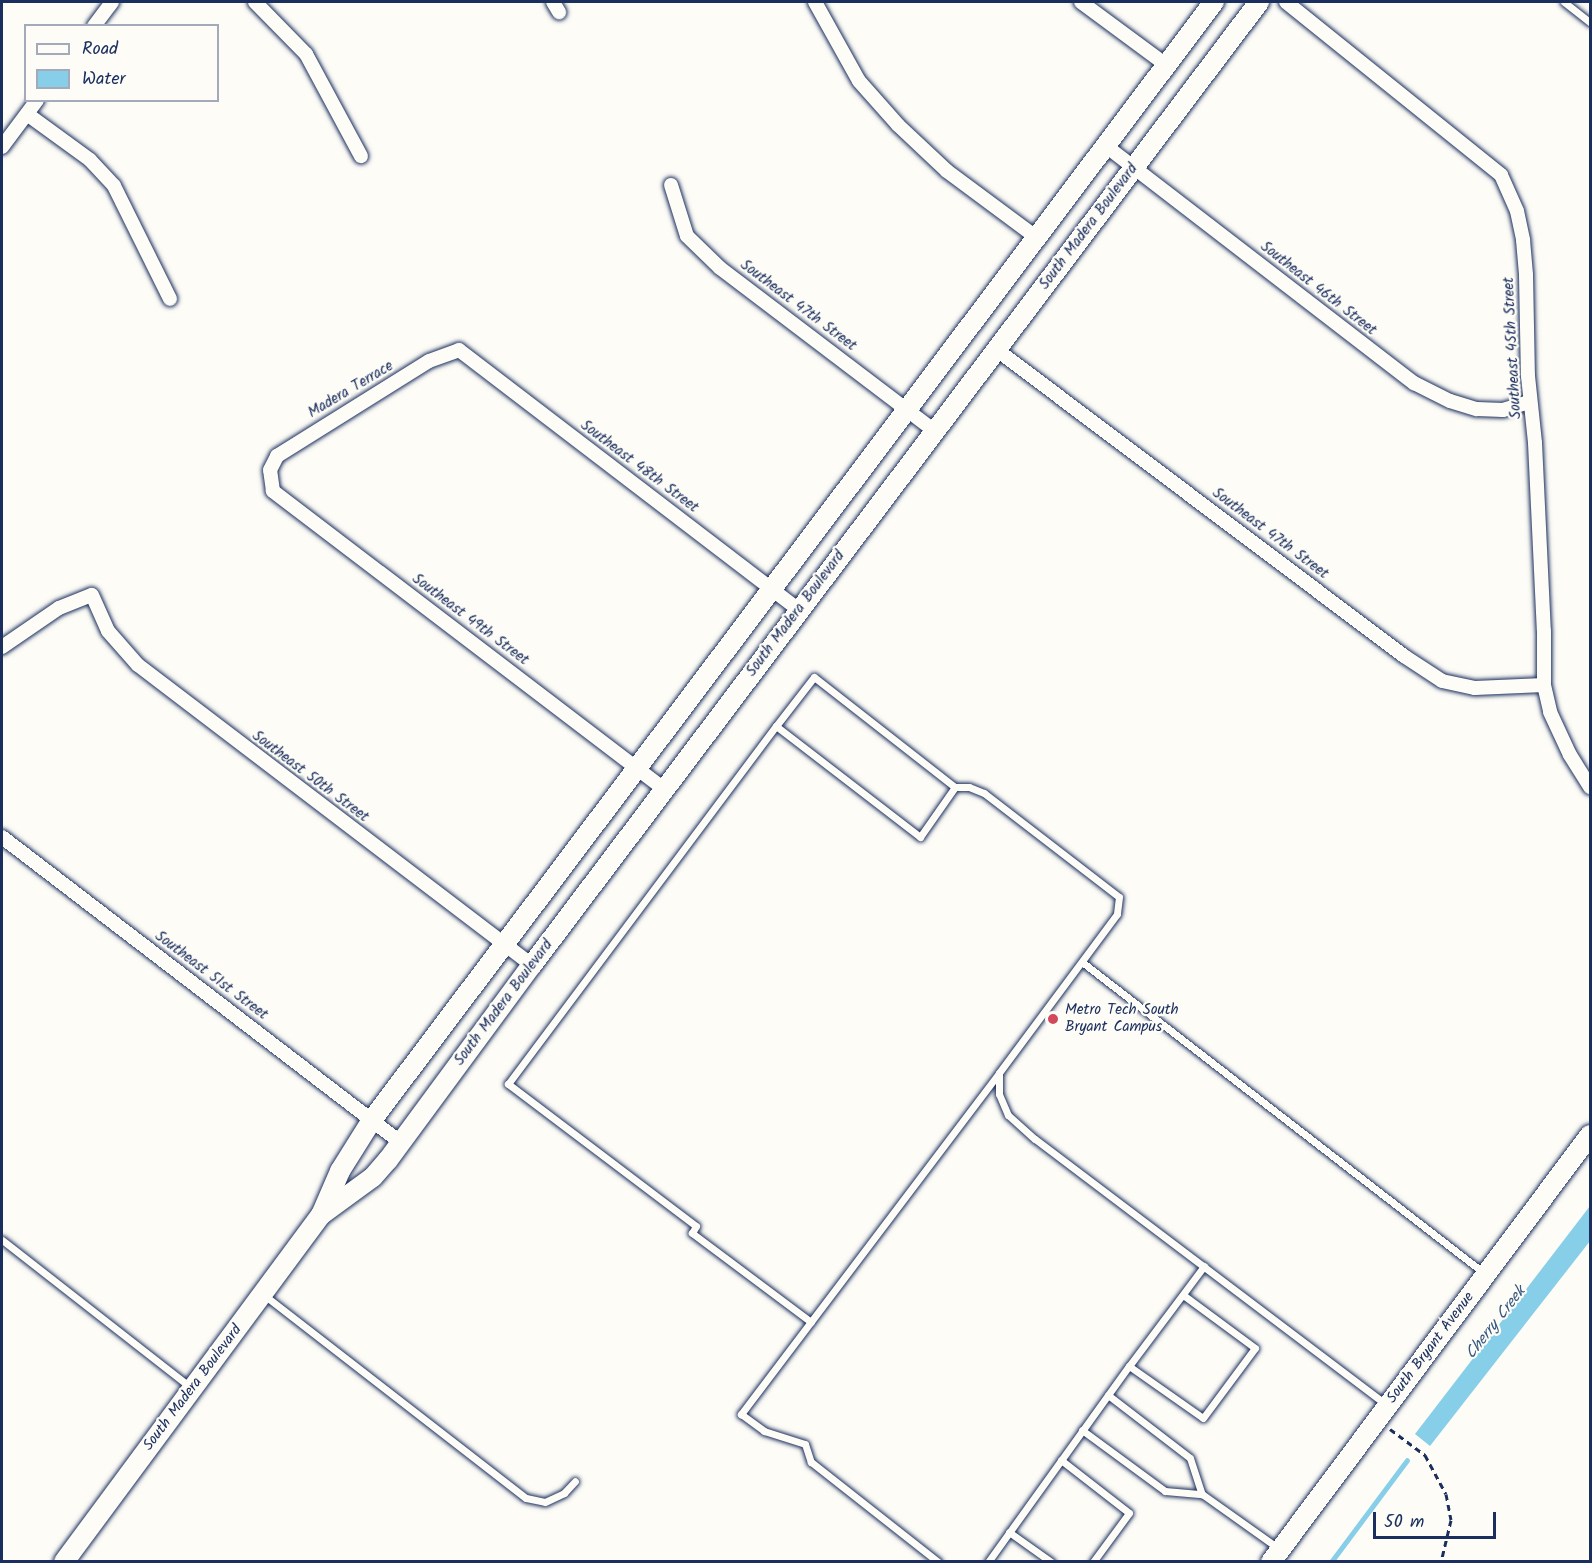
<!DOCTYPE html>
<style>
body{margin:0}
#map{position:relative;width:1592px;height:1563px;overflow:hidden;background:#fdfcf7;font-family:Kalam,sans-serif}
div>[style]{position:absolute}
.water>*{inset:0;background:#87cee8}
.stream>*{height:5px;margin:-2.5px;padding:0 2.5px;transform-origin:2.5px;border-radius:2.5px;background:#87cee8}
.path>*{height:3px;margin-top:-1.5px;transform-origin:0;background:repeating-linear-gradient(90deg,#1b2f5e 0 6px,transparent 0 10.5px)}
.roads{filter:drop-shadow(0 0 2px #1b2f5e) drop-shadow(0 0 2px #1b2f5e)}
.lane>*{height:7px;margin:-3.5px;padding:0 3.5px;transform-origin:3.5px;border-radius:3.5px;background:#fdfcf7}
.street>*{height:14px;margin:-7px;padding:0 7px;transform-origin:7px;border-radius:7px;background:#fdfcf7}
.secondary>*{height:20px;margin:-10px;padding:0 10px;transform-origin:10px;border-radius:10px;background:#fdfcf7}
.dots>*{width:16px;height:16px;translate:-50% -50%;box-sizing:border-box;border:3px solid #fdfcf7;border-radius:50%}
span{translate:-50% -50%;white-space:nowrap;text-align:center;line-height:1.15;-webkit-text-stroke:4.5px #fdfcf7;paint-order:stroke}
.street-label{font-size:15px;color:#1b2f5e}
.poi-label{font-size:15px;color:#1b2f5e}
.left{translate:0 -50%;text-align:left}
.water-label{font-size:16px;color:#365780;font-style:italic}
.frame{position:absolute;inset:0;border:3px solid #1b2f5e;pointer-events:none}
.legend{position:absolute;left:24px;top:24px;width:195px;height:78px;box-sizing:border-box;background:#fdfcf7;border:2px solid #a3aaba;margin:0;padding:8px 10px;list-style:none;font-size:18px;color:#1b2f5e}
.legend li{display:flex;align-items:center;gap:12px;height:30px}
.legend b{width:30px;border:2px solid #a3aaba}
.scale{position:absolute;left:1373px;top:1512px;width:123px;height:27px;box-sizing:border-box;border:3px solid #1b2f5e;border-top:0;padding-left:8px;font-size:18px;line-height:21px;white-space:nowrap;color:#1b2f5e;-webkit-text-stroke:4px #fdfcf7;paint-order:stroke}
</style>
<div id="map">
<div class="water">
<div style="clip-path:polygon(1590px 1206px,1590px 1241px,1430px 1446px,1415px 1434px)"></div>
</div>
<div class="stream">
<div style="left:1331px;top:1562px;width:127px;rotate:-53.3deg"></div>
</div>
<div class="path">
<div style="left:1390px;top:1429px;width:44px;rotate:36.6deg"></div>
<div style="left:1425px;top:1455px;width:44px;rotate:61.7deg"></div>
<div style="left:1446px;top:1494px;width:26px;rotate:79deg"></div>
<div style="left:1451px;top:1520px;width:43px;rotate:103.4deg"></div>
</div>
<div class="roads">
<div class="lane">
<div style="left:1564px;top:2px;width:33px;rotate:38deg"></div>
<div style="left:776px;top:726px;width:62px;rotate:-52.2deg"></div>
<div style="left:814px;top:677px;width:179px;rotate:38deg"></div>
<div style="left:1082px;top:962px;width:508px;rotate:37.73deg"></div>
<div style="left:999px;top:1073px;width:21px;rotate:90deg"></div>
<div style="left:999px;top:1094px;width:23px;rotate:67deg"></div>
<div style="left:1008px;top:1115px;width:36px;rotate:42deg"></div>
<div style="left:1035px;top:1139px;width:440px;rotate:37.1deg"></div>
<div style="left:2px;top:1240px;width:239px;rotate:38deg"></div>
<div style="left:264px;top:1295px;width:331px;rotate:37.8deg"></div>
<div style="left:526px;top:1498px;width:19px;rotate:12deg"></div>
<div style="left:545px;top:1502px;width:21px;rotate:-25deg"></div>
<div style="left:564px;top:1493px;width:16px;rotate:-47deg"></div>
<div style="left:811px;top:1322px;width:149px;rotate:-143.2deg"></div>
<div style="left:692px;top:1233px;width:8px;rotate:-60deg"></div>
<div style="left:696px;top:1226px;width:236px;rotate:-142.9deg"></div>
<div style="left:508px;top:1084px;width:447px;rotate:-53.2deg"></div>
<div style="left:776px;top:726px;width:182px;rotate:37.6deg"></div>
<div style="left:920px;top:837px;width:61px;rotate:-55deg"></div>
<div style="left:955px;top:787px;width:14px"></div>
<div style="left:969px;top:787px;width:16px;rotate:22deg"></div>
<div style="left:984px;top:793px;width:170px;rotate:37.6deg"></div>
<div style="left:1119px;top:897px;width:17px;rotate:97deg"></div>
<div style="left:1117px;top:914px;width:198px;rotate:126.6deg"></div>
<div style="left:999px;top:1073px;width:428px;rotate:127.1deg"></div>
<div style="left:741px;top:1414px;width:29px;rotate:36deg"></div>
<div style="left:764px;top:1431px;width:43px;rotate:17.6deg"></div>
<div style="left:805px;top:1444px;width:19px;rotate:72deg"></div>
<div style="left:811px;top:1462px;width:162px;rotate:38.2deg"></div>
<div style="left:1129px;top:1366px;width:90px;rotate:35.1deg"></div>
<div style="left:1203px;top:1418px;width:87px;rotate:-53.4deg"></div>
<div style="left:1255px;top:1348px;width:89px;rotate:-143.6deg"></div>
<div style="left:1108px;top:1395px;width:103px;rotate:37.5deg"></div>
<div style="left:1190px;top:1458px;width:38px;rotate:72deg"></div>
<div style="left:1082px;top:1430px;width:103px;rotate:36.3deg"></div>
<div style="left:1165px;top:1491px;width:37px;rotate:5deg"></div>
<div style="left:1202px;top:1494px;width:93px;rotate:35.4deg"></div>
<div style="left:1061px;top:1460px;width:86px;rotate:37.9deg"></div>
<div style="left:1129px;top:1513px;width:61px;rotate:126.3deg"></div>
<div style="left:1009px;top:1532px;width:52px;rotate:35.5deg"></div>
<div style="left:988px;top:1562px;width:241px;rotate:-54.3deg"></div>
<div style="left:1129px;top:1366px;width:125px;rotate:-53.1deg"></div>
</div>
<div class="street">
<div style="left:255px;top:2px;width:73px;rotate:45.6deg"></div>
<div style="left:306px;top:54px;width:116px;rotate:61.7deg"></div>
<div style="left:553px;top:2px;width:12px;rotate:59deg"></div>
<div style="left:815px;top:2px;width:90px;rotate:60.9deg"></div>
<div style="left:859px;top:81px;width:59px;rotate:48.4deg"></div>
<div style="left:898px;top:125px;width:67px;rotate:43.2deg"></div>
<div style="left:947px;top:171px;width:111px;rotate:36.6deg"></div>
<div style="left:1081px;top:2px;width:106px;rotate:36.5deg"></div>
<div style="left:1286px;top:2px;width:276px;rotate:38.8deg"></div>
<div style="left:1501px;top:175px;width:39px;rotate:66deg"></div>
<div style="left:1517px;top:211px;width:30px;rotate:78deg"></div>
<div style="left:1523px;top:240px;width:35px;rotate:85deg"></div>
<div style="left:1526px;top:275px;width:101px;rotate:88.9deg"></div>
<div style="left:1528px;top:376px;width:67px;rotate:84deg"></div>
<div style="left:1535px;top:443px;width:188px;rotate:87.3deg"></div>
<div style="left:1544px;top:631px;width:54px;rotate:90deg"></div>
<div style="left:1544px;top:685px;width:28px;rotate:77deg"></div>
<div style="left:1550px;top:712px;width:47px;rotate:65.1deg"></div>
<div style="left:1570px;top:755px;width:38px;rotate:58deg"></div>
<div style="left:94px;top:26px;width:30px;rotate:-53deg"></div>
<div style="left:27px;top:114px;width:78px;rotate:36.1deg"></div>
<div style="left:90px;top:160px;width:35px;rotate:47deg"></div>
<div style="left:114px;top:186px;width:126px;rotate:63.6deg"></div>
<div style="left:1106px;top:146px;width:389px;rotate:37.6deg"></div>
<div style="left:1414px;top:383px;width:40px;rotate:26.6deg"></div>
<div style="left:1450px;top:401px;width:28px;rotate:17deg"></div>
<div style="left:1477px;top:409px;width:26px;rotate:2deg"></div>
<div style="left:1503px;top:410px;width:28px;rotate:-17deg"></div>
<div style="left:2px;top:147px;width:59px;rotate:-53.3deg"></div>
<div style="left:671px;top:185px;width:53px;rotate:72.6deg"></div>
<div style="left:687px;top:236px;width:46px;rotate:44.1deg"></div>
<div style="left:720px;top:268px;width:270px;rotate:37.2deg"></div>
<div style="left:997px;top:350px;width:509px;rotate:36.94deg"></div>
<div style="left:1404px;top:656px;width:45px;rotate:33.3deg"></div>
<div style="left:1442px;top:681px;width:34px;rotate:12deg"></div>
<div style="left:1475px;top:688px;width:69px;rotate:-2.5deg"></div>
<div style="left:2px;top:647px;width:69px;rotate:-34.4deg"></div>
<div style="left:59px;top:608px;width:35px;rotate:-22deg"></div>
<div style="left:92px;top:595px;width:39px;rotate:66deg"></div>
<div style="left:108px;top:631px;width:45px;rotate:48.6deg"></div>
<div style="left:138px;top:665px;width:495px;rotate:37.3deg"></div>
<div style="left:664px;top:789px;width:492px;rotate:-142.7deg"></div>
<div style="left:273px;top:491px;width:21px;rotate:-98deg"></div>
<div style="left:270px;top:470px;width:16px;rotate:-63deg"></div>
<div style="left:277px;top:456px;width:179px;rotate:-32deg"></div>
<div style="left:429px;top:361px;width:32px;rotate:-20deg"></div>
<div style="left:459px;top:350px;width:428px;rotate:37.4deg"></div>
<div style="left:2px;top:837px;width:501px;rotate:37.46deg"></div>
</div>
<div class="secondary">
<div style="left:321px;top:1215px;width:64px;rotate:-36.2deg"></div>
<div style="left:373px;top:1177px;width:23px;rotate:-49deg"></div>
<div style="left:388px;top:1160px;width:242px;rotate:-53.6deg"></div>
<div style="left:532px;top:965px;width:1207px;rotate:-52.95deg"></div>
<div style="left:64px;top:1562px;width:432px;rotate:-53.5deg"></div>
<div style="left:321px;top:1215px;width:48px;rotate:-66.6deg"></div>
<div style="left:340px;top:1171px;width:60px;rotate:-57.9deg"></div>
<div style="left:372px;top:1120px;width:1400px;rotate:-53.02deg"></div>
<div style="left:1271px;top:1562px;width:533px;rotate:-53.24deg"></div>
</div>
</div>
<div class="dots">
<div style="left:1053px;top:1019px;background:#d1495b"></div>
</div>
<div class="street-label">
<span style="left:1089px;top:227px;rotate:-53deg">South Madera Boulevard</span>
<span style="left:1318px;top:289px;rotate:38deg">Southeast 46th Street</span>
<span style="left:798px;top:306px;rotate:37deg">Southeast 47th Street</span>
<span style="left:1513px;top:348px;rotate:-93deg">Southeast 45th Street</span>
<span style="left:351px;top:390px;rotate:-31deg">Madera Terrace</span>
<span style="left:639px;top:467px;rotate:37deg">Southeast 48th Street</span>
<span style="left:1270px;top:534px;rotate:37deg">Southeast 47th Street</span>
<span style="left:796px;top:614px;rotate:-53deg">South Madera Boulevard</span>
<span style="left:470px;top:620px;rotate:37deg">Southeast 49th Street</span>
<span style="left:310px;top:777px;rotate:37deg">Southeast 50th Street</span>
<span style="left:211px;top:976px;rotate:37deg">Southeast 51st Street</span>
<span style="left:504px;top:1003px;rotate:-53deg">South Madera Boulevard</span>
<span style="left:1431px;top:1348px;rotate:-53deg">South Bryant Avenue</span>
<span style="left:193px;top:1388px;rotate:-53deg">South Madera Boulevard</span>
</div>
<div class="poi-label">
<span class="left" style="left:1065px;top:1019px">Metro Tech South<br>Bryant Campus</span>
</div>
<div class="water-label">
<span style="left:1496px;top:1323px;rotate:-52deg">Cherry Creek</span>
</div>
<div class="frame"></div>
<ul class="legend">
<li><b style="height:8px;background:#fdfcf7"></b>Road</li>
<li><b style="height:16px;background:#87cee8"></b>Water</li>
</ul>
<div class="scale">50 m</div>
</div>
